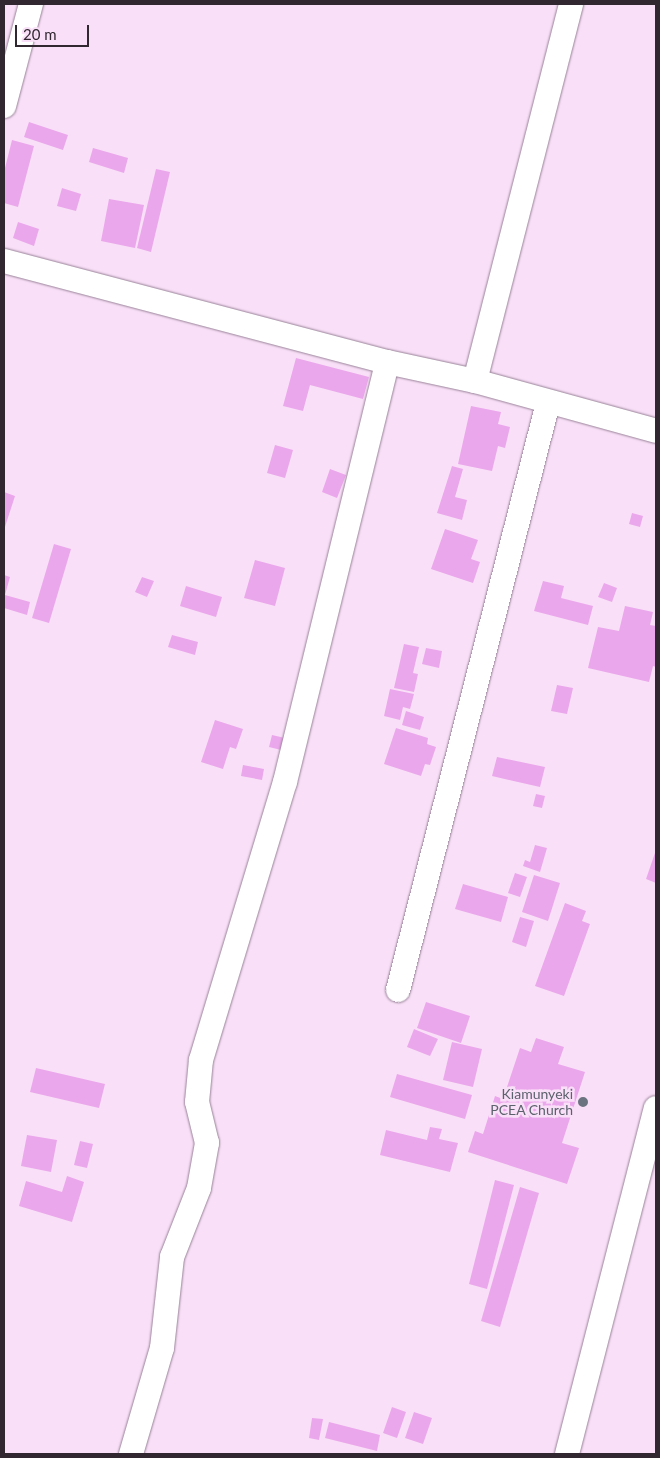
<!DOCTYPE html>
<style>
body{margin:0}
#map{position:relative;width:660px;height:1458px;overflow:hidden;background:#f9e0f8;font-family:Lato,sans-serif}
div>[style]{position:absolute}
.building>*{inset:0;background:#eba7eb}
.roads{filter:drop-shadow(0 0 1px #988298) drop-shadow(0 0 1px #988298)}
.minor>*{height:24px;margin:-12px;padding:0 12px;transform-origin:12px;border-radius:12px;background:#fff}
.dots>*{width:14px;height:14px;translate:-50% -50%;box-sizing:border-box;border:2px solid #f9e0f8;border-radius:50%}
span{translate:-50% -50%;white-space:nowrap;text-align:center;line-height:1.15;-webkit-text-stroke:5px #f9e0f8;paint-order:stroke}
.worship-label{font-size:14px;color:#5b616d}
.right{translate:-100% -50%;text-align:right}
.frame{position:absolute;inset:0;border:5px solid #302730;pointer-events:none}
.scale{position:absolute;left:15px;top:25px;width:74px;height:22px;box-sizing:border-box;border:2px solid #302730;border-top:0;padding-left:6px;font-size:15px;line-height:18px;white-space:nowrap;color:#302730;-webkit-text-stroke:4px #f9e0f8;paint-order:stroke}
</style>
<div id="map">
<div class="building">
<div style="clip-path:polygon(29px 122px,68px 135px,63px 150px,24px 137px)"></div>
<div style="clip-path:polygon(12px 140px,34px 146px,18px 207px,4px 203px,4px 172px)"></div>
<div style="clip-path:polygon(93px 148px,128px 158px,124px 173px,89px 162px)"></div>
<div style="clip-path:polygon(156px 169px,170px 172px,151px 252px,137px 248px)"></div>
<div style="clip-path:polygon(62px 188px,81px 194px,76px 211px,57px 206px)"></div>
<div style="clip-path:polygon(109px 199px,144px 205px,135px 248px,101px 241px)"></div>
<div style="clip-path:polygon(18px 222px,39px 229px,34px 246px,13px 238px)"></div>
<div style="clip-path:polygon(296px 358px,369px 377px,363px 399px,310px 385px,303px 411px,283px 406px)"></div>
<div style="clip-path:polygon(471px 406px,501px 412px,498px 424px,510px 427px,505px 448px,498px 446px,492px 471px,458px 464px)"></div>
<div style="clip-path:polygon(275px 445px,293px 450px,285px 478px,267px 473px)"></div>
<div style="clip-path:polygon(452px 466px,463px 469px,455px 497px,467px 500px,462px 520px,437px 513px)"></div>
<div style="clip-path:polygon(330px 469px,346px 475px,337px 498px,322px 492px)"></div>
<div style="clip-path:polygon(4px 492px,15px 496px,4px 530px)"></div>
<div style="clip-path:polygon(632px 513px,643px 516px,640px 527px,629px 524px)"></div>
<div style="clip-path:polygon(445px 529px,478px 540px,471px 559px,480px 562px,473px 583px,431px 569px)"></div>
<div style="clip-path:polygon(54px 544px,71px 549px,49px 623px,32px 618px)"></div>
<div style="clip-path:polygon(255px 560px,285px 568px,275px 606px,244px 598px)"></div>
<div style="clip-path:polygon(4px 575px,10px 577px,5px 595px,30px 602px,27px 615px,4px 608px)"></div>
<div style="clip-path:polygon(142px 577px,154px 581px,147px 597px,135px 592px)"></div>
<div style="clip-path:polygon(543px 581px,564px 586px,561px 598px,593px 606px,588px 625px,534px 611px)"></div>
<div style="clip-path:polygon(604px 583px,617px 588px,612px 602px,598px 597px)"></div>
<div style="clip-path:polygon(186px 586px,222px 597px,216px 617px,180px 606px)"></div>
<div style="clip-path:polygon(625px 606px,653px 612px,650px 625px,656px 626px,656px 667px,653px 666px,649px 682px,588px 668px,598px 627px,619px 631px)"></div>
<div style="clip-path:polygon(172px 635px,198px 642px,195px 655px,168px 647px)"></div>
<div style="clip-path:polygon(404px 644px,419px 647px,413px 673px,418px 674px,414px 692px,394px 688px)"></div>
<div style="clip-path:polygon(426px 648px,442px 651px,439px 668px,422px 664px)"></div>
<div style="clip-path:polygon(557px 685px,573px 688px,567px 714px,551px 711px)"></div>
<div style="clip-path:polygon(390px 689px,414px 694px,410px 709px,403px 707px,400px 720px,384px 716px)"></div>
<div style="clip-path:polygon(406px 711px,424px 717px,420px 730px,402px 725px)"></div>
<div style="clip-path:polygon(215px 720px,243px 729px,236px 749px,230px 747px,223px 769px,201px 762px)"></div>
<div style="clip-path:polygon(396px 728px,428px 738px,427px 744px,436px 747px,430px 765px,425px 764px,421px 776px,384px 764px)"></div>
<div style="clip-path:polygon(272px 735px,285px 738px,281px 750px,269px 747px)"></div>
<div style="clip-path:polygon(497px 757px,545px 767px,540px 787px,492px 776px)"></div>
<div style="clip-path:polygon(243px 765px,264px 769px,262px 780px,241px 776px)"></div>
<div style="clip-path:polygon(536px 794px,545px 796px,542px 808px,533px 806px)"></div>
<div style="clip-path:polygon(535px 845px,547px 848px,540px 872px,523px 866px,525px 860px,530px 862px)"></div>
<div style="clip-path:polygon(656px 850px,656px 883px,646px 879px)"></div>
<div style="clip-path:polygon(515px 873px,527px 877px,520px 897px,508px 893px)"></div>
<div style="clip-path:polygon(534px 875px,560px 883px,548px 921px,522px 912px)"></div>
<div style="clip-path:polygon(463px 884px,508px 897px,501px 922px,455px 909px)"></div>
<div style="clip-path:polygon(565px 903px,586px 911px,582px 921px,590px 924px,564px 996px,535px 986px)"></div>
<div style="clip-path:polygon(520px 917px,534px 921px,526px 947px,512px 942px)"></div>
<div style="clip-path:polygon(426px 1002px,470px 1016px,461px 1043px,417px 1028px)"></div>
<div style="clip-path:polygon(414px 1029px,438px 1039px,430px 1056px,407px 1047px)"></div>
<div style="clip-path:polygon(536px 1038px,564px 1047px,558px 1064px,585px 1072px,562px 1143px,579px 1148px,567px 1184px,468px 1152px,475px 1131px,483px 1134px,495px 1096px,503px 1099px,520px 1048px,531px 1052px)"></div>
<div style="clip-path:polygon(452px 1042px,482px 1049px,473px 1087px,443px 1080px)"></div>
<div style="clip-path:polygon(36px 1068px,105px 1084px,99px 1108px,30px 1092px)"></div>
<div style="clip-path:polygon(397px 1074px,472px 1095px,465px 1119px,390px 1097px)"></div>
<div style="clip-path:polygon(430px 1127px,442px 1129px,439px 1139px,458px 1143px,450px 1172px,380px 1155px,386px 1130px,427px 1140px)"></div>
<div style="clip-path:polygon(27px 1135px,57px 1140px,51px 1172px,21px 1166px)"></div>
<div style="clip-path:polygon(80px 1141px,93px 1144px,87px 1168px,74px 1165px)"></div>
<div style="clip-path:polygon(67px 1176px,84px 1182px,72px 1222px,19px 1206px,26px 1181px,62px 1192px)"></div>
<div style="clip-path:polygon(495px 1180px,514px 1185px,487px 1289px,469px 1284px)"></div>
<div style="clip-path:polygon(520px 1187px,539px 1193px,500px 1327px,481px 1321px)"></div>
<div style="clip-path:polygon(392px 1407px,406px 1412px,397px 1438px,383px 1433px)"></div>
<div style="clip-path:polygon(414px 1412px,432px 1418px,423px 1444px,405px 1438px)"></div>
<div style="clip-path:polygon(312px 1418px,323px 1419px,319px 1440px,309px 1438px)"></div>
<div style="clip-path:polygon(329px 1422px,380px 1435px,377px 1451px,325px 1438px)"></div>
</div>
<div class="roads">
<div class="minor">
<div style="left:4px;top:106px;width:106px;rotate:-75.2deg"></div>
<div style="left:4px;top:261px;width:396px;rotate:14.8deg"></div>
<div style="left:387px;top:362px;width:90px;rotate:12.2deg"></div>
<div style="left:475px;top:381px;width:188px;rotate:15.4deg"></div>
<div style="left:475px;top:381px;width:389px;rotate:-75.7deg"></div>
<div style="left:398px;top:990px;width:606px;rotate:-75.67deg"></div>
<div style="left:131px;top:1454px;width:110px;rotate:-73.7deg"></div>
<div style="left:162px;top:1348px;width:92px;rotate:-83.7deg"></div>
<div style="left:172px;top:1257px;width:74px;rotate:-68.6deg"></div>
<div style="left:199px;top:1188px;width:46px;rotate:-79.9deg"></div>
<div style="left:207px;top:1143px;width:42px;rotate:-103.7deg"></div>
<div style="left:197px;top:1102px;width:42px;rotate:-84.6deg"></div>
<div style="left:201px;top:1060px;width:290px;rotate:-73.2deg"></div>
<div style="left:285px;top:782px;width:432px;rotate:-76.3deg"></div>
<div style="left:567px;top:1454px;width:357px;rotate:-75.6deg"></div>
</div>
</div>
<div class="dots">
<div style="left:583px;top:1102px;background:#6b7280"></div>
</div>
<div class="worship-label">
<span class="right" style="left:573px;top:1102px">Kiamunyeki<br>PCEA Church</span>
</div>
<div class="frame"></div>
<div class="scale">20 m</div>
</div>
